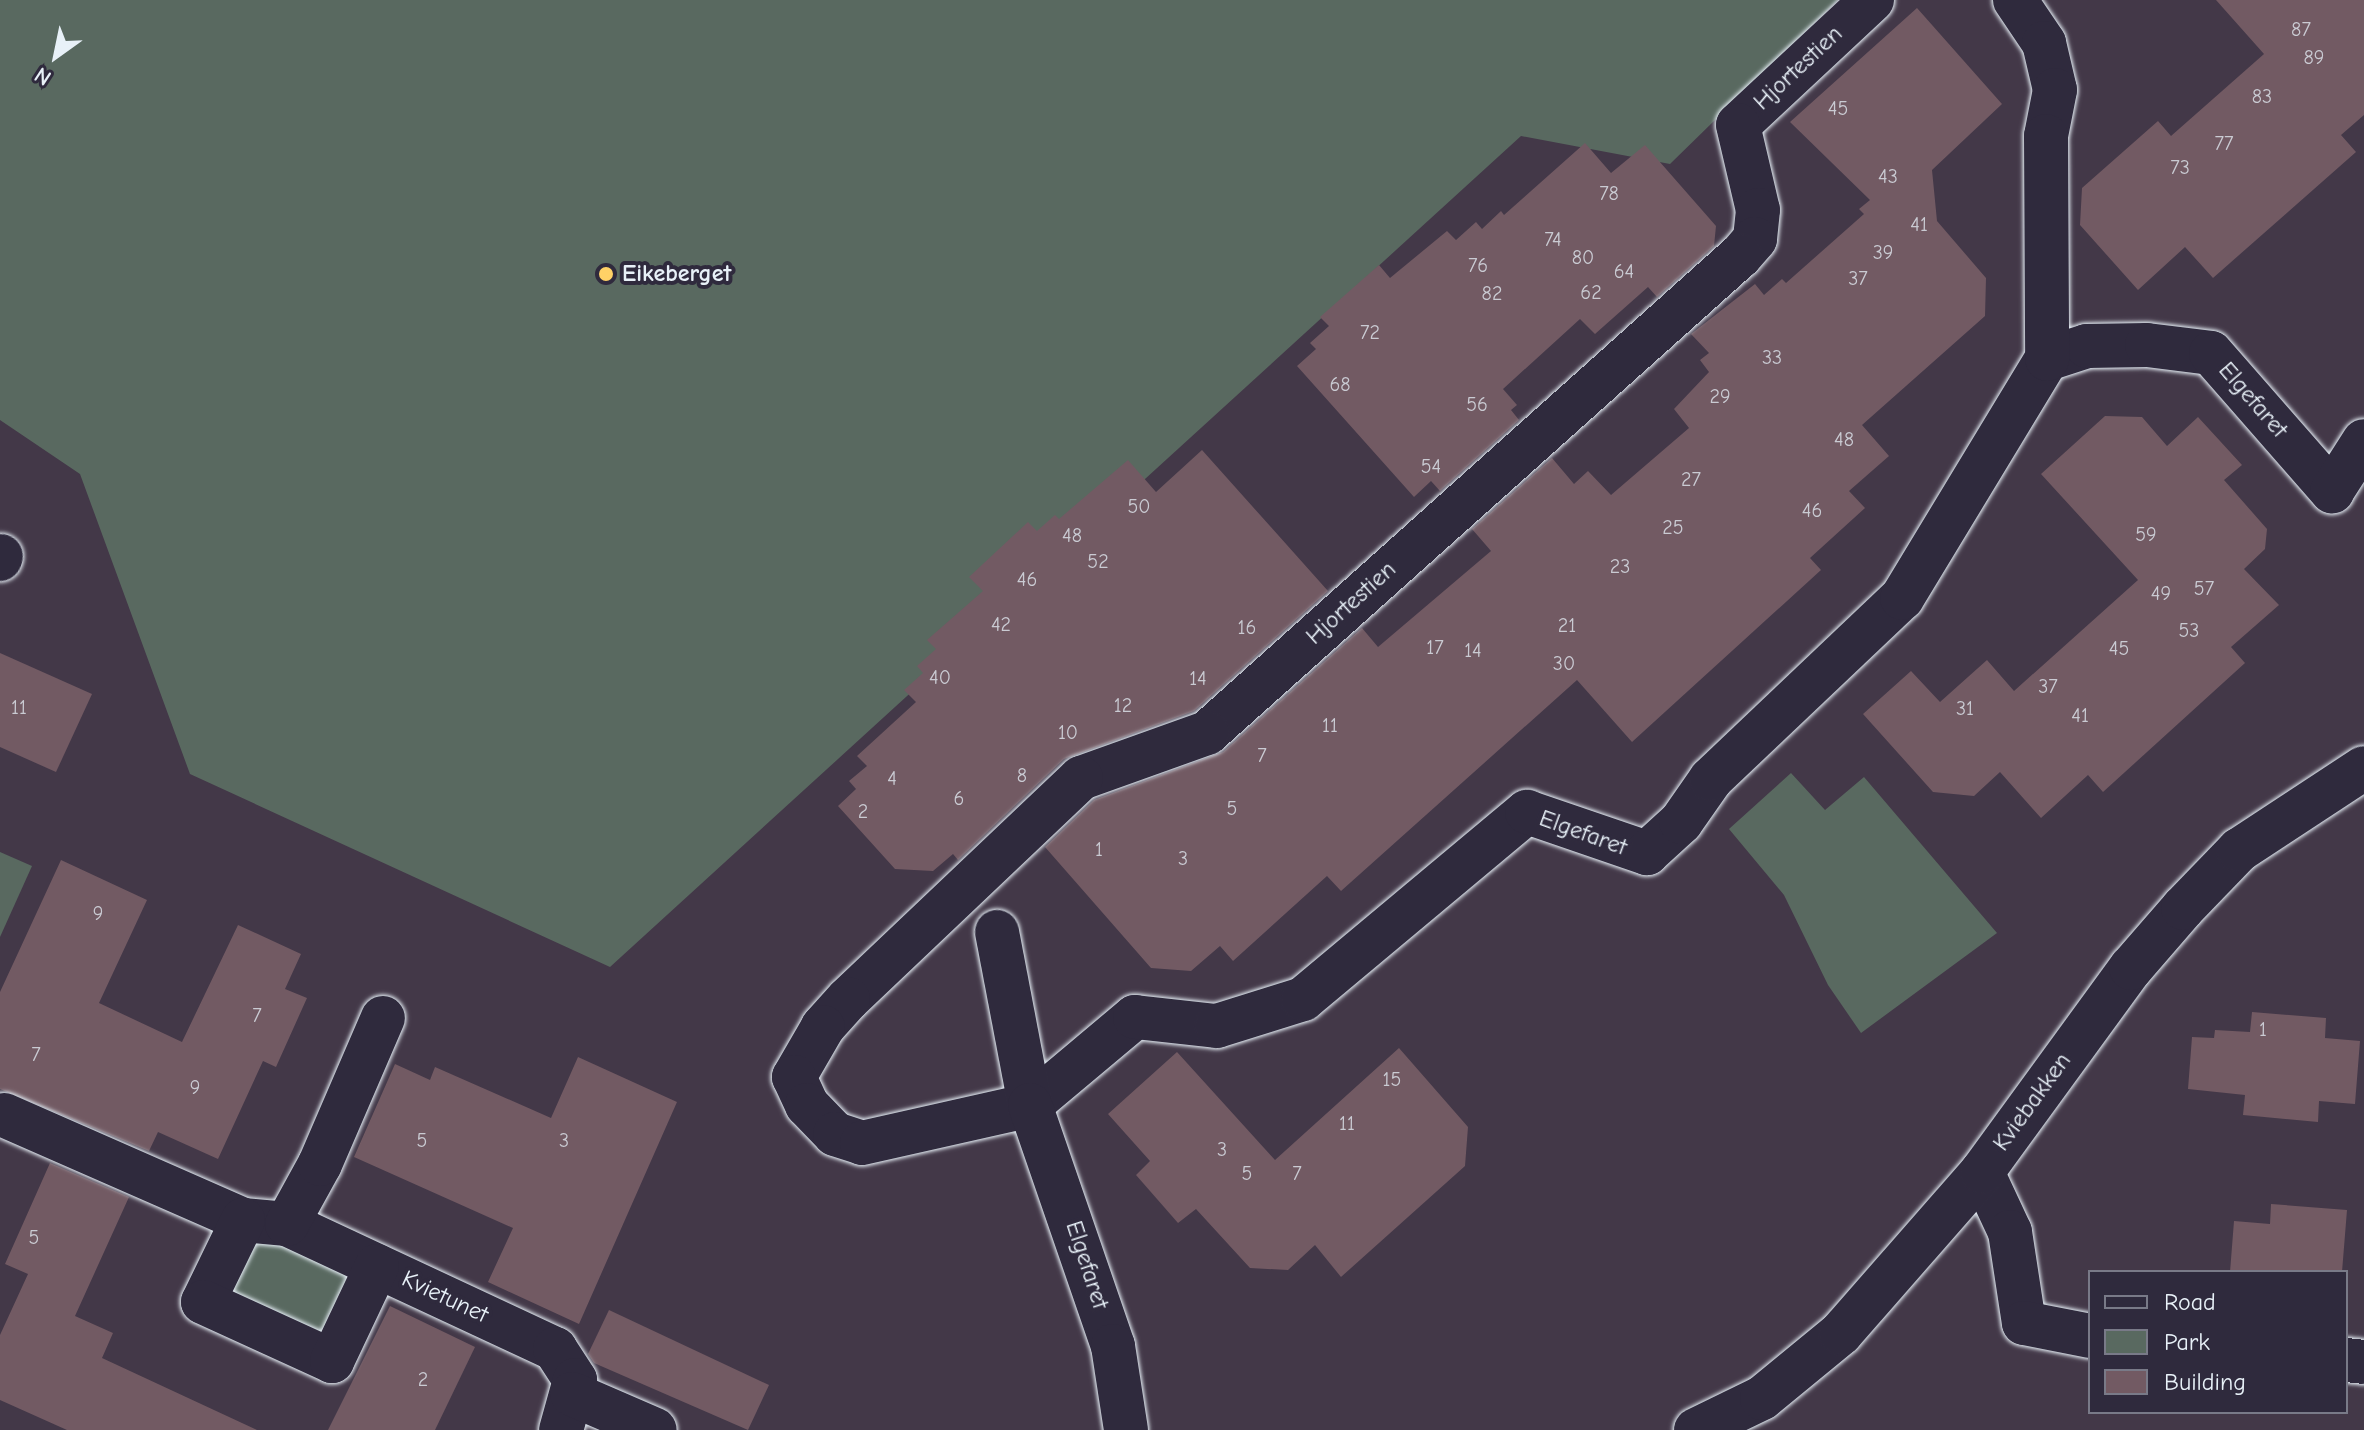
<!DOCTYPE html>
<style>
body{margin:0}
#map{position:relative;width:2364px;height:1430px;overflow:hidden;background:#433848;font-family:"Comic Neue",sans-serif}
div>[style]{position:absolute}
.green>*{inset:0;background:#596960}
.building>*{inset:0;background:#725a63}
.roads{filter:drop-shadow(0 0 2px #e8f1f8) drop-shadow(0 0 2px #e8f1f8)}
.minor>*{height:44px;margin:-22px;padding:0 22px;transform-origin:22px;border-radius:22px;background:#2f2a3d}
.dots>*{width:22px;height:22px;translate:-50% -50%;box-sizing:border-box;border:4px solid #2f2a3d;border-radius:50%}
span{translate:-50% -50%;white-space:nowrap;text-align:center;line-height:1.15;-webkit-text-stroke:8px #2f2a3d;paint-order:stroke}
.number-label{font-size:20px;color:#cacbd3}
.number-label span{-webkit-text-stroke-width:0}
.street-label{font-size:24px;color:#e8f1f8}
.poi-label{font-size:24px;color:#e8f1f8;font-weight:700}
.left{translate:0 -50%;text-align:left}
.legend{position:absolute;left:2088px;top:1270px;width:260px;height:144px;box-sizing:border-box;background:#2f2a3d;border:2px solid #797a88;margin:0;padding:10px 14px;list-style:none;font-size:24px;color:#e8f1f8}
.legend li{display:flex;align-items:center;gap:16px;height:40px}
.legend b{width:40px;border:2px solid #797a88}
.north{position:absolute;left:16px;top:16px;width:80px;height:80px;-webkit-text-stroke:6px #2f2a3d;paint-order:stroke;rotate:213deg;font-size:22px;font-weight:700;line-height:32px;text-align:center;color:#e8f1f8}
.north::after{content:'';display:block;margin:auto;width:28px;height:36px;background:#e8f1f8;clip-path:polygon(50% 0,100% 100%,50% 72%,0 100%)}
</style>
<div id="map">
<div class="green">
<div style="clip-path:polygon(0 0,1838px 0,1670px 164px,1521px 136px,610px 967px,190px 774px,80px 474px,0 420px)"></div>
<div style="clip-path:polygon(1791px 773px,1825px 810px,1864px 777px,1997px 933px,1861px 1033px,1828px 985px,1784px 895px,1729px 829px)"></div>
<div style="clip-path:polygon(0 852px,32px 866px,0 937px)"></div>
<div style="clip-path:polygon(243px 1220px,377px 1266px,332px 1361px,203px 1302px)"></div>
</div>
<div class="building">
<div style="clip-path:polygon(2216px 0,2364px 0,2364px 115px,2341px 135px,2356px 152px,2213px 278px,2185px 247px,2138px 290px,2080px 225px,2082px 188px,2158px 121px,2171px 136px,2264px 54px)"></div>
<div style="clip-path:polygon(1917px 8px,2002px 104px,1932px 170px,1937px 221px,1986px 278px,1985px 316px,1862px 425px,1889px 456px,1849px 491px,1865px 508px,1810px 558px,1821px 570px,1632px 742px,1577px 680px,1341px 891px,1327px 876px,1233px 961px,1220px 946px,1191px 971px,1151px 968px,1045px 847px,1094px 800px,1223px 752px,1362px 628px,1378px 647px,1491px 551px,1472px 529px,1552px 458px,1574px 484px,1588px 471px,1611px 495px,1689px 428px,1674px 409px,1709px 372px,1700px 360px,1709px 353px,1691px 334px,1755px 284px,1764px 295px,1782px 279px,1786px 283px,1864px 214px,1859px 209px,1870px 200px,1790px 122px)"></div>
<div style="clip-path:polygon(1585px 143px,1611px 173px,1645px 145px,1716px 226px,1714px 246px,1657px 297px,1648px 287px,1595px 334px,1580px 319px,1503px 389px,1517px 405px,1511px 410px,1519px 420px,1440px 491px,1431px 481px,1414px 497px,1297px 366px,1316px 349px,1310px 343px,1329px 326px,1320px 317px,1379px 265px,1390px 278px,1447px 231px,1456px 240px,1476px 222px,1482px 229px,1501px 211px,1504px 215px)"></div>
<div style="clip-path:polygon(2105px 416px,2142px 417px,2167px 446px,2198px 417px,2242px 465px,2224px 480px,2267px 529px,2265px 549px,2244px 569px,2279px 605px,2231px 647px,2245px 663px,2103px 792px,2088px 775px,2041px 818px,2000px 772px,1974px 796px,1933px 792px,1863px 714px,1911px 671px,1940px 702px,1987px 660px,2014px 691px,2138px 580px,2041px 474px)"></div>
<div style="clip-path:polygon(1202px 450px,1328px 591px,1194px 711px,1064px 759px,958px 860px,953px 854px,933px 871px,895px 869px,838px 806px,856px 789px,849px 781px,867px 766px,857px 756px,916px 702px,904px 690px,923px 673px,917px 666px,936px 649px,927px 640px,983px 591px,969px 577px,1028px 522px,1037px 531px,1055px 515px,1059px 519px,1128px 460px,1156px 492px)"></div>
<div style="clip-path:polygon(0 653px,92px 694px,56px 772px,0 747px)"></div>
<div style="clip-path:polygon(61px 860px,147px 900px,99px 1003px,182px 1042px,238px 925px,301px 954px,285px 989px,307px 998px,276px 1067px,263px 1061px,218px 1159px,158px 1132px,149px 1151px,0 1089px,0 992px)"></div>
<div style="clip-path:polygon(2252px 1012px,2326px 1018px,2325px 1038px,2360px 1041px,2355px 1104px,2319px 1101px,2318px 1122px,2243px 1115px,2245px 1095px,2188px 1089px,2192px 1037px,2214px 1038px,2215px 1030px,2250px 1032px)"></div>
<div style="clip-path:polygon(1399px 1048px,1468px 1127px,1465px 1166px,1341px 1277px,1315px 1245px,1288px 1270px,1250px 1268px,1196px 1209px,1178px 1223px,1136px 1175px,1150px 1161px,1108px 1114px,1177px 1052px,1275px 1160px)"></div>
<div style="clip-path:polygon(578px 1057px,677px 1102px,579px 1324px,488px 1282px,513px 1228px,354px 1157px,395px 1064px,430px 1080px,435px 1067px,551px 1118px)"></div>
<div style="clip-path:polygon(50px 1163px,129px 1197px,75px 1316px,113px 1333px,102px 1358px,257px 1430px,67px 1430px,0 1400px,0 1335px,28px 1274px,5px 1264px)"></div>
<div style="clip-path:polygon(2271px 1204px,2347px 1210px,2342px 1272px,2230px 1272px,2234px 1221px,2270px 1224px)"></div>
<div style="clip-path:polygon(390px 1306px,475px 1347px,435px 1430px,328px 1430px)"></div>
<div style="clip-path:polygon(609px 1310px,769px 1385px,748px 1430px,594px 1363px,588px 1354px)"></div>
</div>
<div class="roads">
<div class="minor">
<div style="left:1872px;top:0;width:183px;rotate:137deg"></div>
<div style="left:1738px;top:125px;width:87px;rotate:76.8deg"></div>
<div style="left:1758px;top:210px;width:29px;rotate:96deg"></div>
<div style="left:1755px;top:239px;width:23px;rotate:131deg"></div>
<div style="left:1740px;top:256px;width:715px;rotate:138.17deg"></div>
<div style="left:1207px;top:733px;width:134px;rotate:160.3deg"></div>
<div style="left:1081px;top:778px;width:321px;rotate:136.5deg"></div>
<div style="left:848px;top:999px;width:38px;rotate:132deg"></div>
<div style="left:823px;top:1027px;width:58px;rotate:120.1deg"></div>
<div style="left:794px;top:1077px;width:31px;rotate:65deg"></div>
<div style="left:807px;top:1105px;width:40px;rotate:46deg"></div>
<div style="left:835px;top:1134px;width:28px;rotate:18deg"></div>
<div style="left:862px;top:1143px;width:172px;rotate:-12.7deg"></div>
<div style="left:1030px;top:1105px;width:137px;rotate:-40deg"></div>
<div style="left:1135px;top:1017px;width:82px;rotate:6.3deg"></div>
<div style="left:1217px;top:1026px;width:90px;rotate:-17.4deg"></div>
<div style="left:1303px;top:999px;width:292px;rotate:-39.9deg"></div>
<div style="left:1527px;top:812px;width:127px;rotate:18.9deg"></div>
<div style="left:1647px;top:853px;width:46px;rotate:-42.4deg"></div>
<div style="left:1681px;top:822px;width:52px;rotate:-55.1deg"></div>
<div style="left:1711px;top:779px;width:263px;rotate:-43.5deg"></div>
<div style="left:1902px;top:598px;width:280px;rotate:-58.8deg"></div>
<div style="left:2047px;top:359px;width:42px;rotate:-18deg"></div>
<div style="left:2087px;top:346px;width:60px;rotate:-1deg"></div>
<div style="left:2147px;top:345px;width:64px;rotate:7.1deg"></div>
<div style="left:2211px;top:353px;width:184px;rotate:48.8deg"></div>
<div style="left:2332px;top:491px;width:59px;rotate:-57.4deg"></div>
<div style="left:2015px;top:0;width:52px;rotate:56deg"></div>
<div style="left:2044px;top:43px;width:48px;rotate:76.8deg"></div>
<div style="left:2055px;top:90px;width:47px;rotate:101.1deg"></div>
<div style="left:2046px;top:136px;width:223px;rotate:89.7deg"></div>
<div style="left:0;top:559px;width:3px;rotate:-72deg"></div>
<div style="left:997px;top:932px;width:176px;rotate:79.2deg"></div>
<div style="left:1030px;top:1105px;width:255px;rotate:71deg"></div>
<div style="left:1113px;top:1346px;width:85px;rotate:81.2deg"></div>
<div style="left:4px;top:1115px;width:261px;rotate:23.7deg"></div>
<div style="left:243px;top:1220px;width:44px;rotate:5.2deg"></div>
<div style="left:287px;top:1224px;width:296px;rotate:25deg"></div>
<div style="left:555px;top:1349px;width:37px;rotate:57deg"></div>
<div style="left:575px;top:1380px;width:52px;rotate:105.6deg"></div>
<div style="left:1982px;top:1172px;width:66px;rotate:65deg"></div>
<div style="left:2010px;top:1232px;width:92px;rotate:81.3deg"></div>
<div style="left:2024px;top:1323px;width:67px;rotate:11.1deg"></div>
<div style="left:243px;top:1220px;width:91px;rotate:116deg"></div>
<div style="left:203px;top:1302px;width:142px;rotate:24.6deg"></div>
<div style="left:332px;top:1361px;width:105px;rotate:-64.7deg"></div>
<div style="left:287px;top:1224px;width:68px;rotate:-61.2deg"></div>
<div style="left:320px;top:1164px;width:159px;rotate:-66.7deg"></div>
<div style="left:2346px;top:1360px;width:18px;rotate:6deg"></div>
<div style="left:572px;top:1394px;width:90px;rotate:23.4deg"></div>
<div style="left:1696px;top:1430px;width:73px;rotate:-25.9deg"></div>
<div style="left:1762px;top:1398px;width:102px;rotate:-39.4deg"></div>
<div style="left:1841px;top:1333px;width:214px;rotate:-48.8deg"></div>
<div style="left:1982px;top:1172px;width:253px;rotate:-53.9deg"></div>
<div style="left:2131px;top:968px;width:79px;rotate:-49.1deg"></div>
<div style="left:2183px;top:908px;width:81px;rotate:-46deg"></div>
<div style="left:2239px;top:850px;width:149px;rotate:-33.3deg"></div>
</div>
</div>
<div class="dots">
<div style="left:606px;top:274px;background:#ffd166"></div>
</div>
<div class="number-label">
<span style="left:2301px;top:29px">87</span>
<span style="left:2314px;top:57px">89</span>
<span style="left:2262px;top:96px">83</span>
<span style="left:1838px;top:108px">45</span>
<span style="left:2224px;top:143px">77</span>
<span style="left:2180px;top:167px">73</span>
<span style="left:1888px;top:176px">43</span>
<span style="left:1609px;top:193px">78</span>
<span style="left:1919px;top:224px">41</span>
<span style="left:1553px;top:239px">74</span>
<span style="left:1883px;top:252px">39</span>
<span style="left:1583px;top:257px">80</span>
<span style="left:1478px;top:265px">76</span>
<span style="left:1624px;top:271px">64</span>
<span style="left:1858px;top:278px">37</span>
<span style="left:1591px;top:292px">62</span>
<span style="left:1492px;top:293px">82</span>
<span style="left:1370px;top:332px">72</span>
<span style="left:1772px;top:357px">33</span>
<span style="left:1340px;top:384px">68</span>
<span style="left:1720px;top:396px">29</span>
<span style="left:1477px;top:404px">56</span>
<span style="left:1844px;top:439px">48</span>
<span style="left:1431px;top:466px">54</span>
<span style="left:1691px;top:479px">27</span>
<span style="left:1139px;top:506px">50</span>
<span style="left:1812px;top:510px">46</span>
<span style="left:1673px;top:527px">25</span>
<span style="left:2146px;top:534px">59</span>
<span style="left:1072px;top:535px">48</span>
<span style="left:1098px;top:561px">52</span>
<span style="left:1620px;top:566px">23</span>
<span style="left:1027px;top:579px">46</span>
<span style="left:2204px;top:588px">57</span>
<span style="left:2161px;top:593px">49</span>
<span style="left:1001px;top:624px">42</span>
<span style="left:1567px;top:625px">21</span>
<span style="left:1247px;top:627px">16</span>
<span style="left:2189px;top:630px">53</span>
<span style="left:1435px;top:647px">17</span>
<span style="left:2119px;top:648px">45</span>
<span style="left:1473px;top:650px">14</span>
<span style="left:1564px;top:663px">30</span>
<span style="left:940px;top:677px">40</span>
<span style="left:1198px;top:678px">14</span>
<span style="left:2048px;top:686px">37</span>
<span style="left:1123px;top:705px">12</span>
<span style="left:19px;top:707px">11</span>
<span style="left:1965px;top:708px">31</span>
<span style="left:2080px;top:715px">41</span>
<span style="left:1330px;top:725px">11</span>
<span style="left:1068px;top:732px">10</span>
<span style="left:1262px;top:755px">7</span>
<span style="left:1022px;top:775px">8</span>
<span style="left:892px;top:778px">4</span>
<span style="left:959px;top:798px">6</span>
<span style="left:1232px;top:808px">5</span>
<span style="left:863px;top:811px">2</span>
<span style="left:1099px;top:849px">1</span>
<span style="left:1183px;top:858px">3</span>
<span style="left:98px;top:913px">9</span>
<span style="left:257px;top:1015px">7</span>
<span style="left:2263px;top:1029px">1</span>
<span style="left:36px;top:1054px">7</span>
<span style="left:1392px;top:1079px">15</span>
<span style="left:195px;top:1087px">9</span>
<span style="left:1347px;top:1123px">11</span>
<span style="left:422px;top:1140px">5</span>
<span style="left:564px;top:1140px">3</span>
<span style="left:1222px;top:1149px">3</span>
<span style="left:1247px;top:1173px">5</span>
<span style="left:1297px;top:1173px">7</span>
<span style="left:34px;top:1237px">5</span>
<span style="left:423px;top:1379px">2</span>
</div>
<div class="street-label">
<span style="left:1798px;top:68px;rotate:-43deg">Hjortestien</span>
<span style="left:2253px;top:400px;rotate:49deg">Elgefaret</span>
<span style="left:1351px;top:603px;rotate:-42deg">Hjortestien</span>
<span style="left:1583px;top:833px;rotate:20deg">Elgefaret</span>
<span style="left:2032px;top:1102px;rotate:-54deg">Kviebakken</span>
<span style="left:1087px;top:1265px;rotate:72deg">Elgefaret</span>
<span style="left:445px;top:1297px;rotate:25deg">Kvietunet</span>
</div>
<div class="poi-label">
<span class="left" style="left:622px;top:274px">Eikeberget</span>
</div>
<ul class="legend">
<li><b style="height:10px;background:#2f2a3d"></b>Road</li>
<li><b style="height:22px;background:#596960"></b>Park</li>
<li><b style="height:22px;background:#725a63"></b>Building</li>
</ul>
<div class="north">N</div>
</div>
